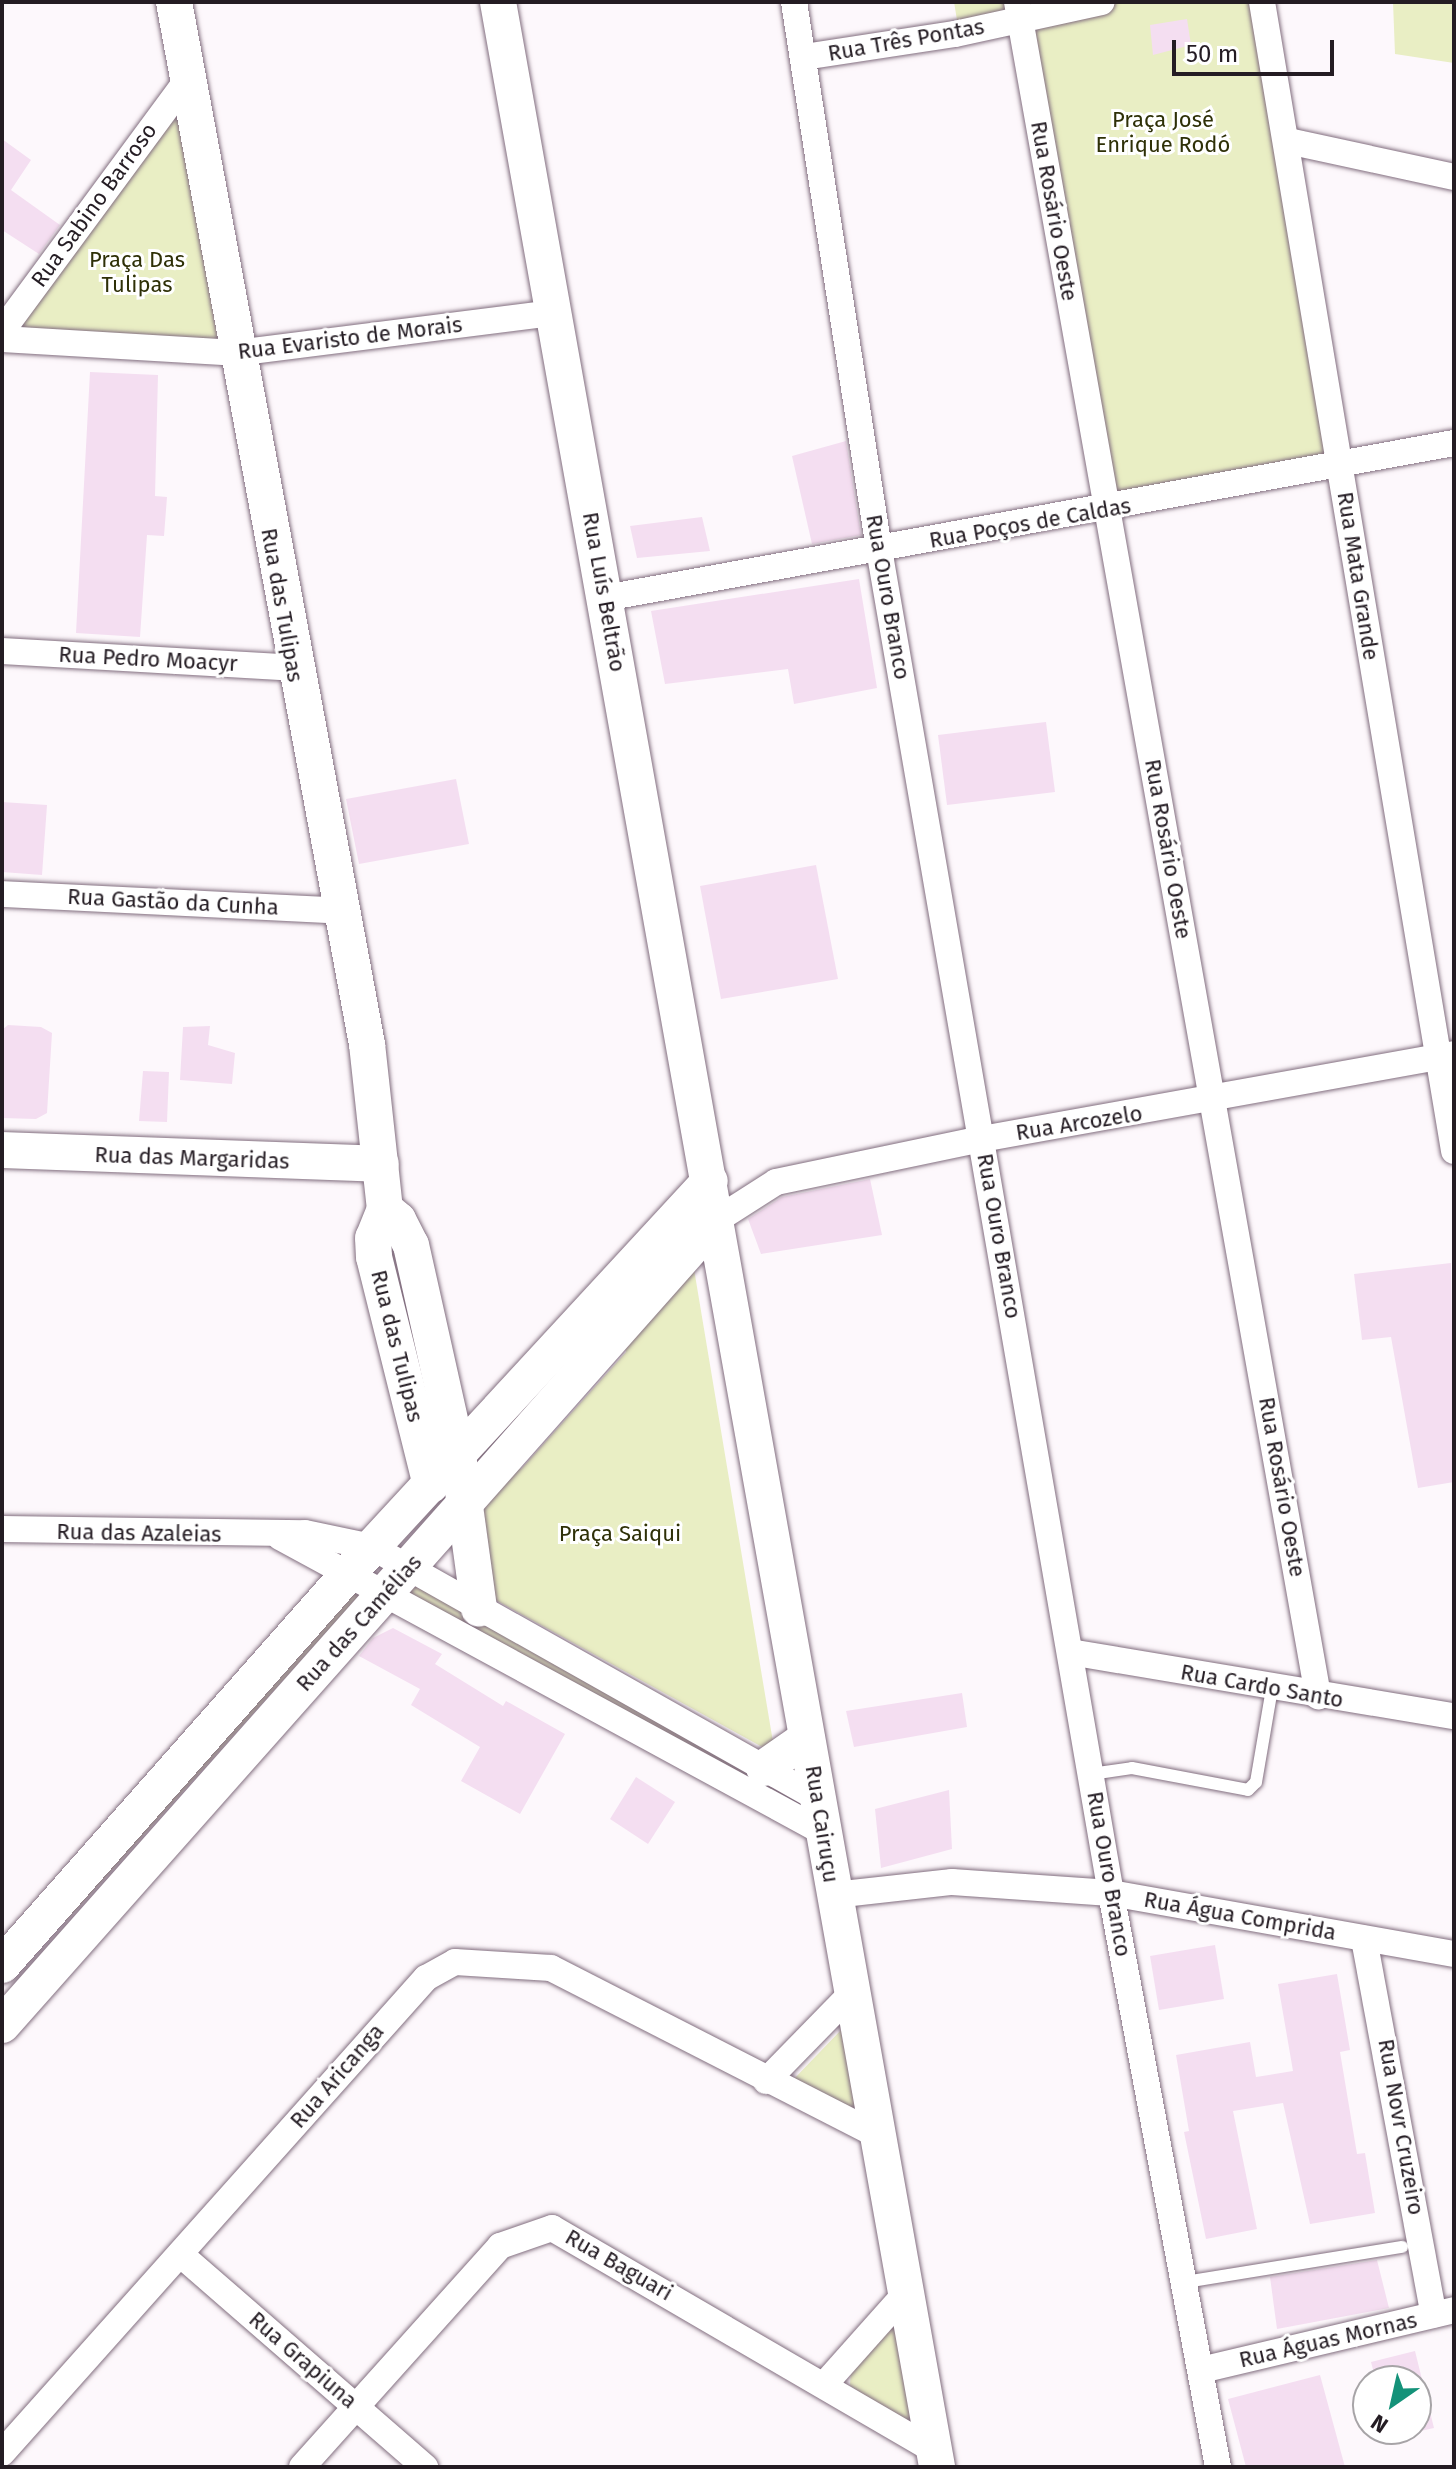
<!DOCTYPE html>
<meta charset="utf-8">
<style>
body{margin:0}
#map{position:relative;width:1456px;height:2469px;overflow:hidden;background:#fdf8fc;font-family:"Fira Sans",sans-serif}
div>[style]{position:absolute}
.green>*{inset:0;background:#e9eec4}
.building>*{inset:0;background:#f4def1}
.roads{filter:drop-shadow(0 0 2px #826e7f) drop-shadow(0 0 2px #826e7f)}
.lane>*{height:12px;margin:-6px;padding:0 6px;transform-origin:6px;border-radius:6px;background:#fff}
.street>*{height:26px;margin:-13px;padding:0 13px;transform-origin:13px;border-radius:13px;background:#fff}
.secondary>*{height:36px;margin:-18px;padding:0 18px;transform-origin:18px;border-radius:18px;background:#fff}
span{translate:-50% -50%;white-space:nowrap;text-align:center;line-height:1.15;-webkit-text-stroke:6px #fff;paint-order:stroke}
.street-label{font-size:22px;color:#241c23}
.park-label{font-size:22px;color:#2e3007}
.frame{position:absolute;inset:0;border:4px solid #241c23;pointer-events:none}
.north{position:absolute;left:1352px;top:2365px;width:80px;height:80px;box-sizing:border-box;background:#fff;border:2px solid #a7a4a7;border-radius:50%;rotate:214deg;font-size:22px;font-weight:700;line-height:32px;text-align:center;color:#241c23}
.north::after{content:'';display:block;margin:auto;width:28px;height:36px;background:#149279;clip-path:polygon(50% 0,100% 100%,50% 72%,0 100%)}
.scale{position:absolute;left:1172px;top:40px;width:162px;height:36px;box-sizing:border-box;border:4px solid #241c23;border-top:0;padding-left:10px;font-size:24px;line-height:28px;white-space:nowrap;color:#241c23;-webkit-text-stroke:6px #fff;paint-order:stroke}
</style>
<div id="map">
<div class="green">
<div style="clip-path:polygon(954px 2px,1017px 2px,1020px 20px,1102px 2px,1261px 2px,1339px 461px,1111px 509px,1020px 21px,958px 26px)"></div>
<div style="clip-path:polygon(1393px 2px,1454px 2px,1454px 63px,1395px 54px)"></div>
<div style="clip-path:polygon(177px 106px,219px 345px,11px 329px)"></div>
<div style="clip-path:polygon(693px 1263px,775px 1754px,488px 1596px,477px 1503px,508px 1468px,521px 1469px,626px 1352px,624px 1340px)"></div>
<div style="clip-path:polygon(410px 1583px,798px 1798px,793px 1803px,408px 1600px)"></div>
<div style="clip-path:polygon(346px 1587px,364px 1590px,66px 1921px,63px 1917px)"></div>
<div style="clip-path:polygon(843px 2028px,859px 2111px,791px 2082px)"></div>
<div style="clip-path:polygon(899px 2326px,914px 2421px,902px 2420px,850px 2386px,851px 2363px,880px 2330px)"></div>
</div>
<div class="building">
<div style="clip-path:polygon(1187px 19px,1191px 45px,1153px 55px,1150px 25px)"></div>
<div style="clip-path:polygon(2px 139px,31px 160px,11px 190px,60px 225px,39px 254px,2px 230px)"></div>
<div style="clip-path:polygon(90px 372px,158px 375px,155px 496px,167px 497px,164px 536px,147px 535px,140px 637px,76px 633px)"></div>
<div style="clip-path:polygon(846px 441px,861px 535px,812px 544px,792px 456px)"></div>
<div style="clip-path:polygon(702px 517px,710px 551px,637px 558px,630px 526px)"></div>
<div style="clip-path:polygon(859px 579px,877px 688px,794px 704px,788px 669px,665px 684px,651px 611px)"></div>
<div style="clip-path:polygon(1046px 722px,1055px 792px,947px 805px,938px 735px)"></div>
<div style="clip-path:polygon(456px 779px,469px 844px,359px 864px,346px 799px)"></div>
<div style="clip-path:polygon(2px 802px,47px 805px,42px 875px,2px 872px)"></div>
<div style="clip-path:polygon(816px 865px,838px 979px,721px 999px,700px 886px)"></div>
<div style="clip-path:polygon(8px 1025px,41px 1027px,52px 1033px,47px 1113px,36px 1119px,2px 1118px,2px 1030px)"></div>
<div style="clip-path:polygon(210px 1026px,208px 1045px,235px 1053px,232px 1084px,180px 1080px,183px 1027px)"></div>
<div style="clip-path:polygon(143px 1071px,169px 1072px,167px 1122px,139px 1121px)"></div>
<div style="clip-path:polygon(870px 1179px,882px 1235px,761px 1254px,748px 1219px,782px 1197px)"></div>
<div style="clip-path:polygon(1451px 1263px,1454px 1482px,1418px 1488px,1391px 1337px,1362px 1340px,1354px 1274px)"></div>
<div style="clip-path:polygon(393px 1628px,442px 1654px,435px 1664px,503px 1706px,506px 1701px,565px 1734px,520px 1814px,461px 1781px,480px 1747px,411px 1705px,420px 1689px,359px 1656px,373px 1638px)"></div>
<div style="clip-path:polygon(962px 1693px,967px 1727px,854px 1747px,846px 1711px)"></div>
<div style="clip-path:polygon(636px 1777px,675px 1802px,648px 1844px,610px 1819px)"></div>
<div style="clip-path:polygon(949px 1790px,952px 1849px,881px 1868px,875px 1809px)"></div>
<div style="clip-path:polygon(1215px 1945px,1224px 1999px,1159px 2010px,1150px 1956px)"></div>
<div style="clip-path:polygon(1337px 1974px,1350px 2050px,1340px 2052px,1357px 2154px,1365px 2153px,1375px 2213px,1310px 2224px,1283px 2103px,1233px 2111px,1257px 2229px,1206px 2239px,1184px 2132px,1189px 2131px,1176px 2055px,1250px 2042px,1256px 2077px,1293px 2071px,1278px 1984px)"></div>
<div style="clip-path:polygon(1377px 2260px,1389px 2308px,1277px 2329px,1270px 2277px)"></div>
<div style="clip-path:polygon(1415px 2351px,1434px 2428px,1416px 2432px,1416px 2381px,1376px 2381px,1371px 2362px)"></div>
<div style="clip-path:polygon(1320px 2375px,1345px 2467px,1246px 2467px,1228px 2399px)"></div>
</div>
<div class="roads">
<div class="lane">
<div style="left:1091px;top:1774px;width:41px;rotate:-8.3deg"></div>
<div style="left:1132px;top:1768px;width:118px;rotate:10.7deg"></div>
<div style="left:1248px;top:1790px;width:11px;rotate:-45deg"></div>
<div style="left:1256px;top:1782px;width:95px;rotate:-80.3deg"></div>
<div style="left:1185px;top:2282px;width:220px;rotate:-9.2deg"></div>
</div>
<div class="street">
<div style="left:794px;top:2px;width:554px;rotate:81.17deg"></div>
<div style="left:879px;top:549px;width:1364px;rotate:80.21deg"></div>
<div style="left:1111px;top:1893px;width:584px;rotate:79.44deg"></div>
<div style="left:1017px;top:2px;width:1721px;rotate:79.92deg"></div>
<div style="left:1262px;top:2px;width:1165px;rotate:80.51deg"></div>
<div style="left:804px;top:57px;width:153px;rotate:-8.7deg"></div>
<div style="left:955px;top:34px;width:150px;rotate:-12.3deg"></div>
<div style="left:1288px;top:141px;width:170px;rotate:12.2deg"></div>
<div style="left:2px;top:331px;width:312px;rotate:-53.6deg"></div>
<div style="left:2px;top:339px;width:234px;rotate:3.4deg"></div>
<div style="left:236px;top:353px;width:321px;rotate:-7.2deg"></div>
<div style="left:605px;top:598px;width:863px;rotate:-10.35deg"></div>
<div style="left:2px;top:651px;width:292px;rotate:3.3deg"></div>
<div style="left:2px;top:894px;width:343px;rotate:2.8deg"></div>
<div style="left:715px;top:1221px;width:72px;rotate:-32.6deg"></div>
<div style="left:776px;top:1182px;width:210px;rotate:-11.8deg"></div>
<div style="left:982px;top:1139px;width:480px;rotate:-10.2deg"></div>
<div style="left:2px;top:1529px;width:303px;rotate:0.8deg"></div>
<div style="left:305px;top:1533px;width:68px;rotate:11.8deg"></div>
<div style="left:372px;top:1547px;width:513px;rotate:29.41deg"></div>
<div style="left:280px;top:1537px;width:618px;rotate:28.51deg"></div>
<div style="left:1070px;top:1652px;width:389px;rotate:9.5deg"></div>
<div style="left:834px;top:1895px;width:119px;rotate:-6.3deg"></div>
<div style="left:952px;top:1882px;width:159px;rotate:4deg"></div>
<div style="left:1111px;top:1893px;width:348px;rotate:10.1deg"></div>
<div style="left:1364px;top:1939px;width:382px;rotate:79.5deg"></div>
<div style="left:766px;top:2081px;width:120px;rotate:-45.7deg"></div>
<div style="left:180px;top:2254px;width:325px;rotate:41deg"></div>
<div style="left:1201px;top:2370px;width:260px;rotate:-13.3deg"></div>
<div style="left:824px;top:2385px;width:123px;rotate:-48.3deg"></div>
<div style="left:2px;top:2453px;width:637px;rotate:-48.25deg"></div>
<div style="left:426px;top:1978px;width:33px;rotate:-29deg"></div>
<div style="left:455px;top:1962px;width:96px;rotate:3.6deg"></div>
<div style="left:551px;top:1968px;width:367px;rotate:27.1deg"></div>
<div style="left:302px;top:2467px;width:297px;rotate:-48.1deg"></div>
<div style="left:500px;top:2246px;width:55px;rotate:-19.1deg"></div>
<div style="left:552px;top:2228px;width:441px;rotate:30.2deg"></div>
</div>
<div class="secondary">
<div style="left:174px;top:2px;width:1060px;rotate:79.51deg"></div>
<div style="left:367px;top:1044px;width:166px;rotate:83.8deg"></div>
<div style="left:385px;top:1209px;width:31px;rotate:112deg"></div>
<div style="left:373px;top:1238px;width:19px;rotate:87deg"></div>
<div style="left:374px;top:1257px;width:235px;rotate:76deg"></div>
<div style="left:498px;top:2px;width:2504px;rotate:79.9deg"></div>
<div style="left:2px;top:1150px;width:379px;rotate:2.1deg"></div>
<div style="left:385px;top:1209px;width:17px;rotate:40deg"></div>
<div style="left:398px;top:1220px;width:28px;rotate:63deg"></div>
<div style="left:411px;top:1245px;width:215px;rotate:77.4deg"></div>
<div style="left:458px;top:1455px;width:155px;rotate:82.2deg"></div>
<div style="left:764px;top:1768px;width:52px;rotate:-34.9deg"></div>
<div style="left:2px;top:1965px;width:558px;rotate:-48.49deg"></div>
<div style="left:372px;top:1547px;width:498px;rotate:-47.3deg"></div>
<div style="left:2px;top:2025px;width:1075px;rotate:-48.43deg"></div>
</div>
</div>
<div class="street-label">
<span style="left:906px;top:40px;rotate:-10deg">Rua Três Pontas</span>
<span style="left:94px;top:205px;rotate:-54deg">Rua Sabino Barroso</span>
<span style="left:1054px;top:211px;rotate:80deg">Rua Rosário Oeste</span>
<span style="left:350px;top:338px;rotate:-7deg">Rua Evaristo de Morais</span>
<span style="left:1030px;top:523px;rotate:-10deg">Rua Poços de Caldas</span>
<span style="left:1358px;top:576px;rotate:81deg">Rua Mata Grande</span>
<span style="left:604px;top:592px;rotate:80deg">Rua Luís Beltrão</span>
<span style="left:888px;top:597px;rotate:80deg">Rua Ouro Branco</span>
<span style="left:282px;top:605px;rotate:80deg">Rua das Tulipas</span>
<span style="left:148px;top:659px;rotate:3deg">Rua Pedro Moacyr</span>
<span style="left:1168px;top:849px;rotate:80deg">Rua Rosário Oeste</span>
<span style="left:173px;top:902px;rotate:3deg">Rua Gastão da Cunha</span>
<span style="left:1079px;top:1123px;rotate:-9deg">Rua Arcozelo</span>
<span style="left:192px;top:1158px;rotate:2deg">Rua das Margaridas</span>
<span style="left:999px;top:1236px;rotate:80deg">Rua Ouro Branco</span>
<span style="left:397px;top:1346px;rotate:76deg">Rua das Tulipas</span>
<span style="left:1282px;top:1487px;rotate:80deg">Rua Rosário Oeste</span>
<span style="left:139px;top:1533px;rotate:1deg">Rua das Azaleias</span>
<span style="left:359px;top:1623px;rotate:-48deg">Rua das Camélias</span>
<span style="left:1262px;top:1686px;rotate:10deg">Rua Cardo Santo</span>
<span style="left:822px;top:1824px;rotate:81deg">Rua Cairuçu</span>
<span style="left:1109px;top:1874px;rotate:80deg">Rua Ouro Branco</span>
<span style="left:1240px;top:1916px;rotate:10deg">Rua Água Comprida</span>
<span style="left:337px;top:2076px;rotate:-49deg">Rua Aricanga</span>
<span style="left:1401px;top:2127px;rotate:80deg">Rua Novr Cruzeiro</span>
<span style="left:619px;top:2265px;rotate:30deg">Rua Baguari</span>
<span style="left:1328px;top:2340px;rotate:-13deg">Rua Águas Mornas</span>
<span style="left:303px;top:2360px;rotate:41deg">Rua Grapiuna</span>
</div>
<div class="park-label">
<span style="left:1163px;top:132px">Praça José<br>Enrique Rodó</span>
<span style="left:137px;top:272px">Praça Das<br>Tulipas</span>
<span style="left:620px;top:1534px">Praça Saiqui</span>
</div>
<div class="frame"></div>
<div class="north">N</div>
<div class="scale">50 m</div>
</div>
